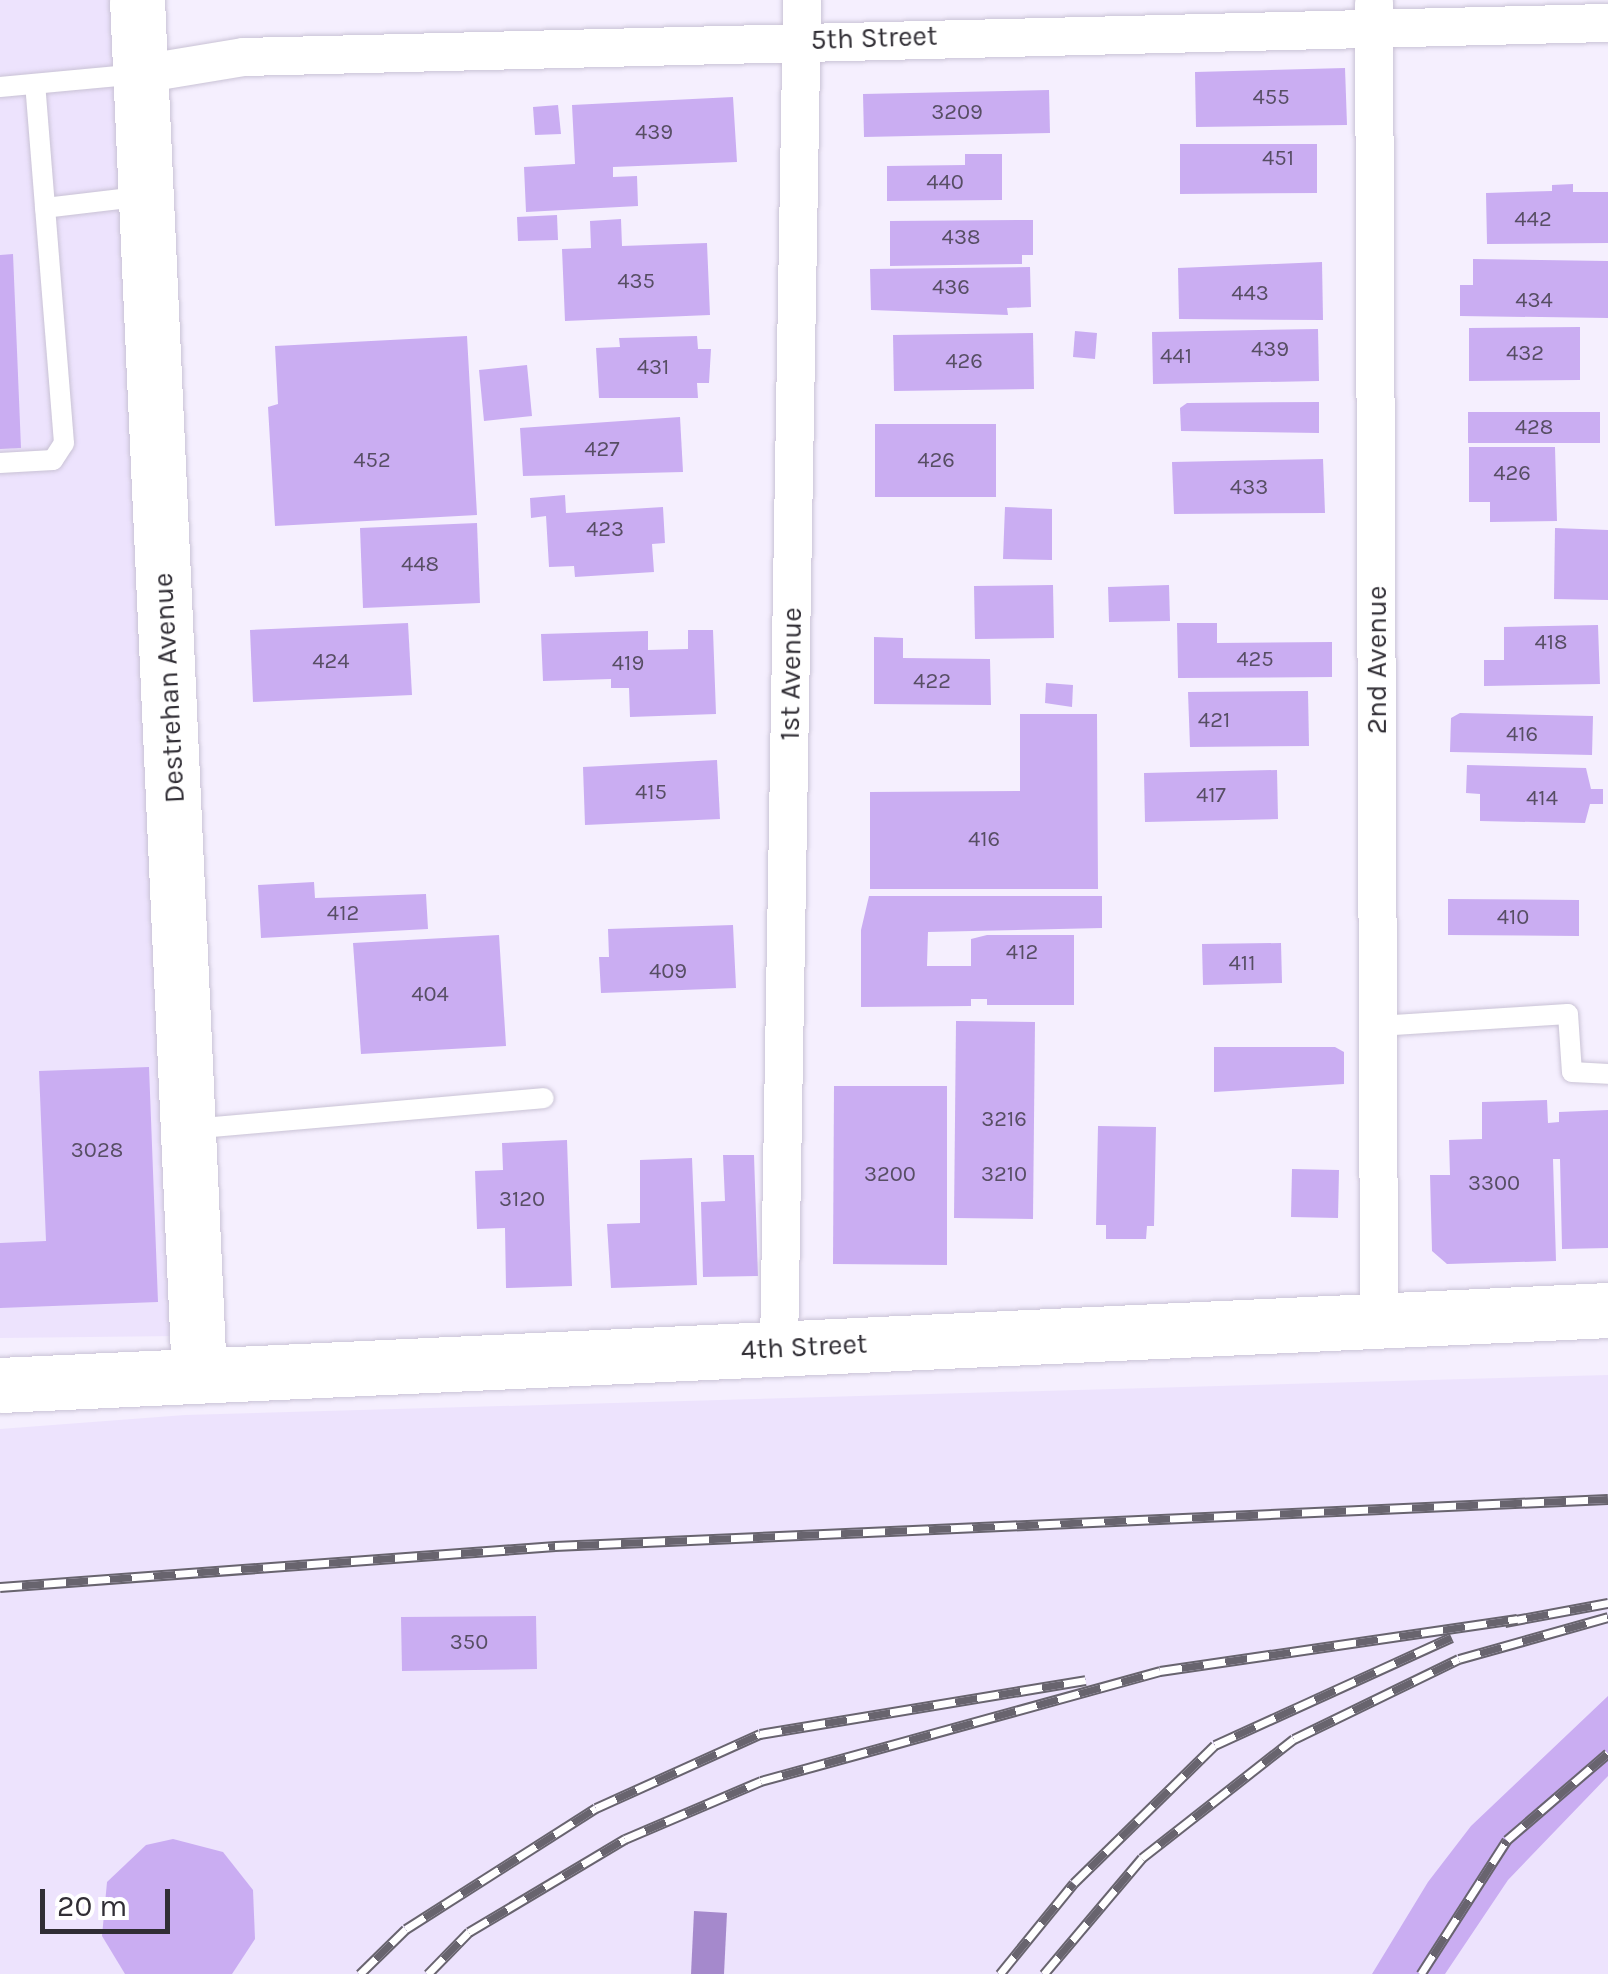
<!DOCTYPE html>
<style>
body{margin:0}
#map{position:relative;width:1608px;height:1974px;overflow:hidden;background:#f5effe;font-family:Karla,sans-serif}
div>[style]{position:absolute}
.built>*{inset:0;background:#ede3fd}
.water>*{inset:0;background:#a589cc}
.building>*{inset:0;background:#caadf2}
.roads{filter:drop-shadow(0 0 2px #c9c2d5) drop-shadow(0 0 2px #c9c2d5)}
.lane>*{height:20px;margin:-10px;padding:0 10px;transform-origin:10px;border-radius:10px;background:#fff}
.street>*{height:38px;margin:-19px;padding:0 19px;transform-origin:19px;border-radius:19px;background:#fff}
.secondary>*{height:55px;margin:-27.5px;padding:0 27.5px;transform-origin:27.5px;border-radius:27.5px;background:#fff}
.rail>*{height:11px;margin-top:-5.5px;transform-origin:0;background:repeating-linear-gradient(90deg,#fff 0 22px,#68646e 0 44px);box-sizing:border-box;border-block:2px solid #68646e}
span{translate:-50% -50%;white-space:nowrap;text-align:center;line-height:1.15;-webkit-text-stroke:8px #fff;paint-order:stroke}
.number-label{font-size:22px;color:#574e64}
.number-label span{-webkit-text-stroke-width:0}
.street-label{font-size:28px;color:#312e35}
.scale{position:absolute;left:40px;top:1889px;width:130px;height:45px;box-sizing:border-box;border:5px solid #312e35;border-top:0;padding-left:12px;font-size:30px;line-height:35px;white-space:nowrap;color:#312e35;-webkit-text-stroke:8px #fff;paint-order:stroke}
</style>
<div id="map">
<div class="built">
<div style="clip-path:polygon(0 0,115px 0,179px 1336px,0 1338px)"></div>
<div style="clip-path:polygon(1608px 1375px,1608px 1974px,0 1974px,0 1429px,185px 1415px)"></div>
</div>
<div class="water">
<div style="clip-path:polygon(694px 1911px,727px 1913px,724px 1974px,691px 1974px)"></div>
</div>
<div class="building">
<div style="clip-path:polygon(1345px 68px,1347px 125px,1196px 127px,1195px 72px)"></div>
<div style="clip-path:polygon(1049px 90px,1050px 133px,864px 137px,863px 94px)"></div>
<div style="clip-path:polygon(733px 97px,737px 162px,613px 167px,613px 177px,637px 176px,638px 206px,526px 212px,524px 167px,575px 164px,572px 105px)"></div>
<div style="clip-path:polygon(558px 105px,561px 134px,535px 135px,533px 107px)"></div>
<div style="clip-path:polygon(1180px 144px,1317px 144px,1317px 193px,1180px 194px)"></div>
<div style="clip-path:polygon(965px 154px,1002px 154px,1002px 200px,887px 201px,887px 166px,965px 165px)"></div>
<div style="clip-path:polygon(1573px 184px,1573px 192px,1608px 192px,1608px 243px,1487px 244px,1486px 193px,1552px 191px,1552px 185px)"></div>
<div style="clip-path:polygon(557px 215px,558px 240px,518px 241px,517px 217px)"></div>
<div style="clip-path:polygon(621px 219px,622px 246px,707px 243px,710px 315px,565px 321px,562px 249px,591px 248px,590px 221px)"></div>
<div style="clip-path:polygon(1033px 220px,1033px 255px,1022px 255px,1022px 264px,890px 266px,890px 221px)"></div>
<div style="clip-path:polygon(13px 254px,21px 448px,0 449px,0 255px)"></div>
<div style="clip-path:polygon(1473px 259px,1608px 261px,1608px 318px,1460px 316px,1460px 285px,1473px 285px)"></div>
<div style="clip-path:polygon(1322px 262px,1323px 320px,1179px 319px,1178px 268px)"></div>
<div style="clip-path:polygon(1030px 267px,1031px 307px,1007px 308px,1008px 315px,871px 310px,870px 269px)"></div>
<div style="clip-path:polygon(1580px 327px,1580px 380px,1469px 381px,1469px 328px)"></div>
<div style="clip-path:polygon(1318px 329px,1319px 381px,1153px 384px,1152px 332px)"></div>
<div style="clip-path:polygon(1075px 331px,1097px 333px,1095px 359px,1073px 357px)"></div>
<div style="clip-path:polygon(1033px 333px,1034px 389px,894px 391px,893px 335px)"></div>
<div style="clip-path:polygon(467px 336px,477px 515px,275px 526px,268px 407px,278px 404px,275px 346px)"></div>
<div style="clip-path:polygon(697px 336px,698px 349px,711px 349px,709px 383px,697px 383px,698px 398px,599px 398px,596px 348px,620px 347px,619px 338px)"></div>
<div style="clip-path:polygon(527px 365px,532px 416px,484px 421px,479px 370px)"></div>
<div style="clip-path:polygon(1319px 402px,1319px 433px,1181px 431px,1180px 408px,1187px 403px)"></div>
<div style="clip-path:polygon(1468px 412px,1600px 412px,1600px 443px,1468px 443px)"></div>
<div style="clip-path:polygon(680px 417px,683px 472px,523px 476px,520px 428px)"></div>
<div style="clip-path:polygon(875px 424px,996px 424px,996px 497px,875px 497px)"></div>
<div style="clip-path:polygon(1469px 447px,1555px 447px,1557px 521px,1490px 522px,1490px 502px,1469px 502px)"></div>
<div style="clip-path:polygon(1323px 459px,1325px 513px,1174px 514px,1172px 462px)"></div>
<div style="clip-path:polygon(565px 495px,566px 513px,663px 507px,665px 543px,652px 544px,654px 572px,575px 577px,574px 566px,549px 567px,546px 516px,531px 518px,530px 498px)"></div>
<div style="clip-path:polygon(1005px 507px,1052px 509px,1052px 560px,1003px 559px)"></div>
<div style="clip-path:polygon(477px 523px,480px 603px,363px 608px,360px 528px)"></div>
<div style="clip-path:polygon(1555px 528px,1608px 530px,1608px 600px,1554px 599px)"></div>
<div style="clip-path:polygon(1053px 585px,1054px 638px,975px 639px,974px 586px)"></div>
<div style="clip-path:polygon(1169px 585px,1170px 621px,1109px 622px,1108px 587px)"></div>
<div style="clip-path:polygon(408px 623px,412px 695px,253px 702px,250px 630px)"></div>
<div style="clip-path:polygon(1177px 623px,1217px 623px,1217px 643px,1332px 642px,1332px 677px,1178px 678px)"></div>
<div style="clip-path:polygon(1598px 625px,1600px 684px,1484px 686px,1484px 660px,1504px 660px,1504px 627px)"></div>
<div style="clip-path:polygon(688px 630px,713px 630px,716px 714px,630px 717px,629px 688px,611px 688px,611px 679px,543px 681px,541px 634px,648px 631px,648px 650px,688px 649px)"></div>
<div style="clip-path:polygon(874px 637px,903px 638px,903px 658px,990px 659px,991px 705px,874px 704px)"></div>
<div style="clip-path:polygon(1046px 683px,1073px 685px,1072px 707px,1045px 703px)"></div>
<div style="clip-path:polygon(1308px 691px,1309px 746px,1190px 747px,1188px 692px)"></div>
<div style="clip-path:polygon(1460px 713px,1593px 716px,1592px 755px,1450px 752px,1451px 718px)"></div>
<div style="clip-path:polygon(1020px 714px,1097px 714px,1098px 889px,870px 889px,870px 792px,1020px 791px)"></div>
<div style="clip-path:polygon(717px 760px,720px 819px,585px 825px,583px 767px)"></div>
<div style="clip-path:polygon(1467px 765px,1586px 768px,1591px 789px,1603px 789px,1603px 804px,1590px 804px,1585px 823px,1480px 821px,1480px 794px,1466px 793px)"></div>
<div style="clip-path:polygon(1277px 770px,1278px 819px,1145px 822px,1144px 773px)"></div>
<div style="clip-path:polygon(314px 882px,315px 898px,426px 894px,428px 929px,261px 938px,258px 885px)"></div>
<div style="clip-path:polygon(869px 896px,1102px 896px,1102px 928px,928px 932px,927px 966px,971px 966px,971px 939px,987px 935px,1074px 935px,1074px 1005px,987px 1005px,987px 999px,971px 999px,971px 1006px,861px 1007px,861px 930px)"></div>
<div style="clip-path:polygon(1448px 899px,1579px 900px,1579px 936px,1448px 935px)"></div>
<div style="clip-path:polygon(733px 925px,736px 988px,601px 993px,599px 957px,609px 957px,608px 929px)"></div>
<div style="clip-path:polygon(499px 935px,506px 1046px,361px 1054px,353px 943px)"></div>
<div style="clip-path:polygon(1281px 943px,1282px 983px,1203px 985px,1202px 944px)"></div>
<div style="clip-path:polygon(956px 1021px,1035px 1022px,1033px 1219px,954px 1218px)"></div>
<div style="clip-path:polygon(1214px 1047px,1335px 1047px,1344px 1052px,1344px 1084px,1214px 1092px)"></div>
<div style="clip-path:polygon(149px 1067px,158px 1302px,0 1308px,0 1243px,46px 1241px,39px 1071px)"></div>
<div style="clip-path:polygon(834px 1086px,947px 1086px,947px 1265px,833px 1264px)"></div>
<div style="clip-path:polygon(1547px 1100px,1548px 1123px,1559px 1122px,1559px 1112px,1608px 1110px,1608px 1248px,1562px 1249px,1560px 1159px,1553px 1159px,1556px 1261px,1447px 1264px,1432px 1251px,1430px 1175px,1450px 1175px,1449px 1140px,1482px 1139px,1482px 1102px)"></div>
<div style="clip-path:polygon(1098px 1126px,1156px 1127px,1154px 1226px,1147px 1226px,1146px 1239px,1106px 1239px,1106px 1225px,1096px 1225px)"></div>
<div style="clip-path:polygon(567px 1140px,572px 1286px,506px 1288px,505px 1228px,477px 1229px,475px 1171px,503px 1170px,502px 1143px)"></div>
<div style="clip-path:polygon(723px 1155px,754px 1155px,758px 1276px,703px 1277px,701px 1202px,725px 1201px)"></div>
<div style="clip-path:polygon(692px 1158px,697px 1285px,611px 1288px,607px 1224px,640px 1223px,640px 1160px)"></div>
<div style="clip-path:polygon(1292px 1169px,1339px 1170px,1338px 1218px,1291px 1217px)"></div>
<div style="clip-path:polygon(536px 1616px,537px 1669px,402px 1671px,401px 1617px)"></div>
<div style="clip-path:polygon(1608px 1696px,1608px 1776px,1508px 1880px,1445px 1974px,1372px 1974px,1428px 1882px,1471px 1826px)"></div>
<div style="clip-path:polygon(173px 1839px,223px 1852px,253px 1890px,255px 1939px,232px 1974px,125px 1974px,102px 1936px,107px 1882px,146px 1845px)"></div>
</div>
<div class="roads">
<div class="lane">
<div style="left:0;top:87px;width:140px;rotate:-5.3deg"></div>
<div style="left:45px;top:208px;width:101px;rotate:-6.8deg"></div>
<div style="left:0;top:463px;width:53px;rotate:-3.2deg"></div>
<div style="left:53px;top:460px;width:20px;rotate:-57deg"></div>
<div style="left:64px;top:443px;width:360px;rotate:-94.6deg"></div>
<div style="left:1378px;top:1026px;width:190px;rotate:-3.6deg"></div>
<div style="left:1568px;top:1014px;width:58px;rotate:86.1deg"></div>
<div style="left:1572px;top:1072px;width:36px;rotate:3deg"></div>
<div style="left:190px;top:1129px;width:355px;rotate:-5deg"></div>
</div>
<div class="street">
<div style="left:1374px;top:3px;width:1318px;rotate:89.78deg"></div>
<div style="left:141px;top:74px;width:104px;rotate:-9.4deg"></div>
<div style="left:244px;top:57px;width:1364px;rotate:-1.43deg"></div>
<div style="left:779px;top:1348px;width:1348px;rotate:-89.02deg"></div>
</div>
<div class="secondary">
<div style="left:137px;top:0;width:1377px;rotate:87.42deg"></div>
<div style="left:0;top:1385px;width:1610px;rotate:-2.67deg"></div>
</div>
</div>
<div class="rail">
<div style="left:0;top:1587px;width:557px;rotate:-4.22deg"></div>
<div style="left:555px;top:1546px;width:1054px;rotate:-2.56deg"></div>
<div style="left:1505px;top:1622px;width:105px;rotate:-10.5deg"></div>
<div style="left:360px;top:1974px;width:64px;rotate:-44.4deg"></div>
<div style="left:406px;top:1929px;width:225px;rotate:-32.5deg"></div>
<div style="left:596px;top:1808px;width:180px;rotate:-24.3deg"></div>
<div style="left:760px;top:1734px;width:330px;rotate:-9.4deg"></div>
<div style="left:428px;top:1974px;width:59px;rotate:-45.7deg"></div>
<div style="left:469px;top:1932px;width:182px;rotate:-30.8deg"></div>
<div style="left:625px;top:1839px;width:148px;rotate:-23.1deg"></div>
<div style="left:761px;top:1781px;width:414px;rotate:-15.4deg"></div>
<div style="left:1160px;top:1671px;width:361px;rotate:-8.3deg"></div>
<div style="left:1000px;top:1974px;width:117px;rotate:-50.9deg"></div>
<div style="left:1074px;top:1883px;width:197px;rotate:-44.4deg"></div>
<div style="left:1215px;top:1745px;width:260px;rotate:-24.5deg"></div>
<div style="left:1044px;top:1974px;width:152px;rotate:-49.8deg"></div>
<div style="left:1142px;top:1858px;width:193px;rotate:-38.1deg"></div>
<div style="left:1294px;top:1739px;width:183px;rotate:-25.9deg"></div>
<div style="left:1459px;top:1659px;width:155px;rotate:-15.7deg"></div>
<div style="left:1421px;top:1974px;width:159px;rotate:-57.3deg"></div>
<div style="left:1507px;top:1840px;width:133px;rotate:-40.7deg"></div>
</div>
<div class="number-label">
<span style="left:1271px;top:98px">455</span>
<span style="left:957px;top:113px">3209</span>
<span style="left:654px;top:133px">439</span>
<span style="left:1278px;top:159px">451</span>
<span style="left:945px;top:183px">440</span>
<span style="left:1533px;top:220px">442</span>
<span style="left:961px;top:238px">438</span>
<span style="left:636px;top:282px">435</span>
<span style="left:951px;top:288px">436</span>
<span style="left:1250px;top:294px">443</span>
<span style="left:1534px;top:301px">434</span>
<span style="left:1270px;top:350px">439</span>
<span style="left:1525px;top:354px">432</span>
<span style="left:1176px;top:357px">441</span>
<span style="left:964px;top:362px">426</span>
<span style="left:653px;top:368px">431</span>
<span style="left:1534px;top:428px">428</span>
<span style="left:602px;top:450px">427</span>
<span style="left:372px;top:461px">452</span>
<span style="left:936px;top:461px">426</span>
<span style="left:1512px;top:474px">426</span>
<span style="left:1249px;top:488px">433</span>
<span style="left:605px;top:530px">423</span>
<span style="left:420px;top:565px">448</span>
<span style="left:1551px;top:643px">418</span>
<span style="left:1255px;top:660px">425</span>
<span style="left:331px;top:662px">424</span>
<span style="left:628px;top:664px">419</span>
<span style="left:932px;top:682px">422</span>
<span style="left:1214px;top:721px">421</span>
<span style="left:1522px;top:735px">416</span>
<span style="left:651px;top:793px">415</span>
<span style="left:1211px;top:796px">417</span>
<span style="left:1542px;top:799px">414</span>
<span style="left:984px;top:840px">416</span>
<span style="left:343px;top:914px">412</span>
<span style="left:1513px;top:918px">410</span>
<span style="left:1022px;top:953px">412</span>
<span style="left:1242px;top:964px">411</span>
<span style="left:668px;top:972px">409</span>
<span style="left:430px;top:995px">404</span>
<span style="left:1004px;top:1120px">3216</span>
<span style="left:97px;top:1151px">3028</span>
<span style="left:890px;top:1175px">3200</span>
<span style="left:1004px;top:1175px">3210</span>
<span style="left:1494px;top:1184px">3300</span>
<span style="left:522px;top:1200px">3120</span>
<span style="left:469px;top:1643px">350</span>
</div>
<div class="street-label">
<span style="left:874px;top:38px;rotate:-2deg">5th Street</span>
<span style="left:1377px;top:660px;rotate:-90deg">2nd Avenue</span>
<span style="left:791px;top:674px;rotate:-89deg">1st Avenue</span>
<span style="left:169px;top:688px;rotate:-93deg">Destrehan Avenue</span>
<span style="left:804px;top:1347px;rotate:-3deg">4th Street</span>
</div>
<div class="scale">20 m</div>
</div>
